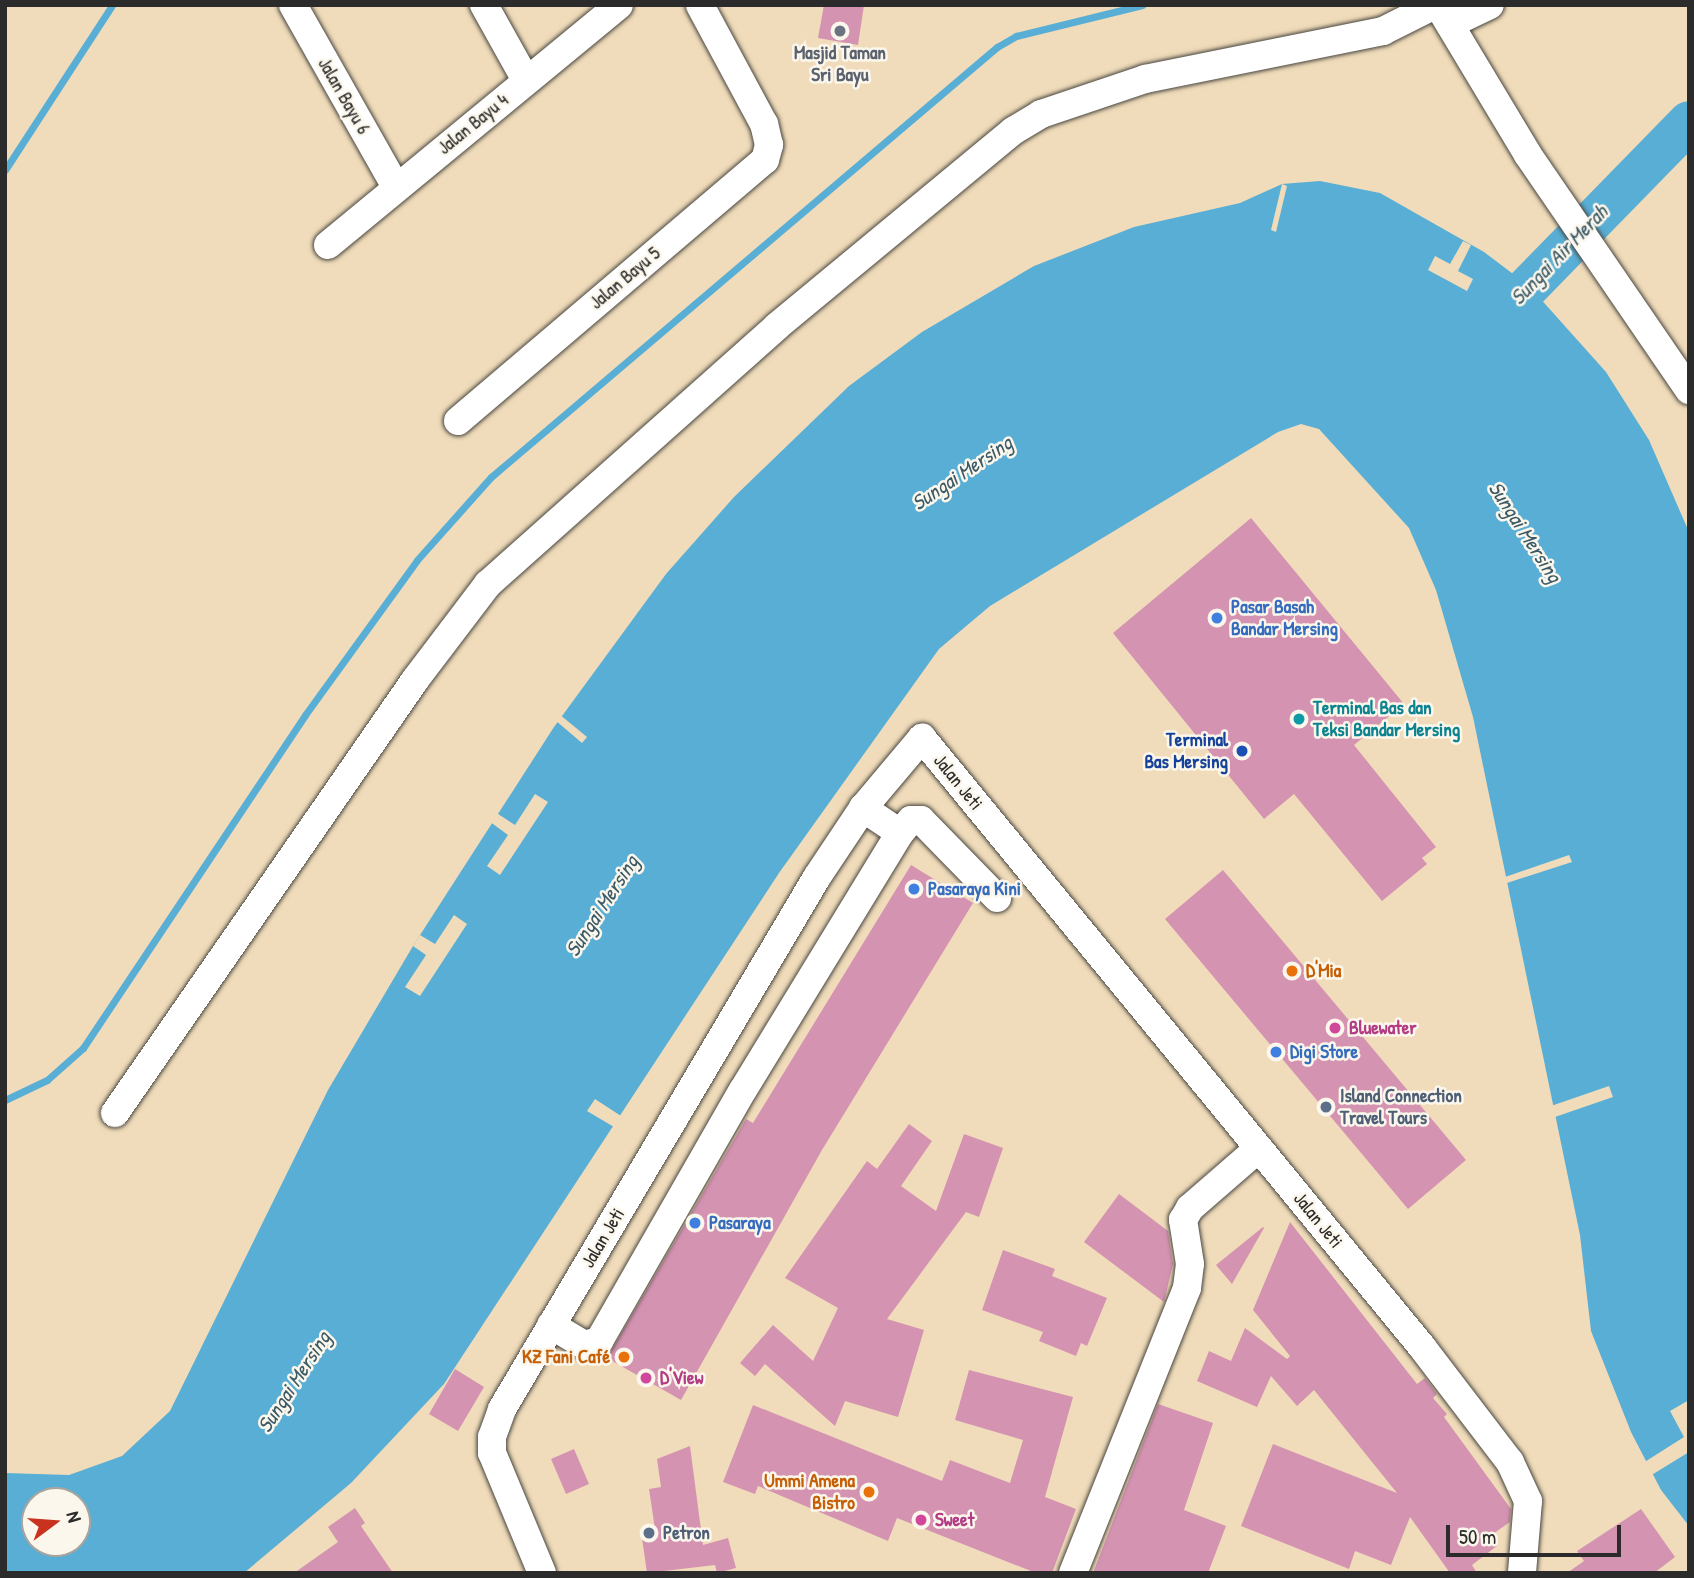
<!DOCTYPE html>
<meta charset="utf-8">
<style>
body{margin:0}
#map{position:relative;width:1694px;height:1578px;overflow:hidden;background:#f0dcba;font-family:"Patrick Hand",sans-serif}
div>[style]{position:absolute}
.water>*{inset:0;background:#59aed5}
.pier>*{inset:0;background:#f0dcba}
.stream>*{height:7px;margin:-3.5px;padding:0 3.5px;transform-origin:3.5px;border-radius:3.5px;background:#59aed5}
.river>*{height:42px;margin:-21px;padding:0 21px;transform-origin:21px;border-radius:21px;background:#59aed5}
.building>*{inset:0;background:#d593b2}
.roads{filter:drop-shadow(0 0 2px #494640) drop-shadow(0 0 2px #494640)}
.minor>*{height:28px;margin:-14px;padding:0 14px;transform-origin:14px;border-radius:14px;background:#fff}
.dots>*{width:19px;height:19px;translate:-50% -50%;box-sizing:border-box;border:4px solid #fbf7ec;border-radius:50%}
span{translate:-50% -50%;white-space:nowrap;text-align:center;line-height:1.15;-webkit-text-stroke:5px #fbf7ec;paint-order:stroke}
.worship-label{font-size:19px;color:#5b616d;font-weight:700}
.street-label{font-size:19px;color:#2b2b2b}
.shop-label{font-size:19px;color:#366cbe;font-weight:700}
.left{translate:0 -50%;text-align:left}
.culture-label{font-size:19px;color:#0d838f;font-weight:700}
.transit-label{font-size:19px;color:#164399;font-weight:700}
.right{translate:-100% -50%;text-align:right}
.food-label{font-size:19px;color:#c56008;font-weight:700}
.hotel-label{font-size:19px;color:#b23c85;font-weight:700}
.service-label{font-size:19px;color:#4e5e75;font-weight:700}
.water-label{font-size:21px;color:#3b5966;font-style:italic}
.frame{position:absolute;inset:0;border:7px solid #2b2b2b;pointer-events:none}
.north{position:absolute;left:21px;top:1487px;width:70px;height:70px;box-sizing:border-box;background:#fbf7ec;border:2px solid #a8a59f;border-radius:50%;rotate:74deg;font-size:19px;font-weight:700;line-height:28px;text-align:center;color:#2b2b2b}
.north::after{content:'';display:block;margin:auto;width:24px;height:32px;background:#c8321e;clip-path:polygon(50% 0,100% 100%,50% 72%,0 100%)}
.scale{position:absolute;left:1446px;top:1525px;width:175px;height:32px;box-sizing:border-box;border:4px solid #2b2b2b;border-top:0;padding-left:9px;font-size:21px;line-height:24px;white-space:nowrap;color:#2b2b2b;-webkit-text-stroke:5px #fbf7ec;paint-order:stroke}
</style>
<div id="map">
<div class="water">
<div style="clip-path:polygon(evenodd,1320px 181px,1380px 193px,1484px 252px,1529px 286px,1606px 372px,1649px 440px,1689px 532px,1689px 1526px,1661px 1490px,1631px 1432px,1591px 1331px,1580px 1235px,1473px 717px,1436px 590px,1409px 528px,1319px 429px,1301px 424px,1278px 432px,990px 606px,939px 649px,779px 873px,444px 1384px,351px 1483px,244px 1573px,5px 1573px,5px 1473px,69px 1475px,122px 1456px,170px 1411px,328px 1090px,413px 946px,554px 727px,666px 574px,734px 497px,849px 386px,922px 332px,1034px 266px,1134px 227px,1240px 203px,1282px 184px,1320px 181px,35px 1501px,77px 1501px,77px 1543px,35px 1543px,35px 1501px)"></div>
</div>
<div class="pier">
<div style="clip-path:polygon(1282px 184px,1287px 186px,1276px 232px,1271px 230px)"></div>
<div style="clip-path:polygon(1463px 241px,1471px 245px,1458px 271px,1473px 279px,1467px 291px,1428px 270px,1435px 256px,1450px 264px)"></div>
<div style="clip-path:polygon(559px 714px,587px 737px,582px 743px,555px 720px)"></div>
<div style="clip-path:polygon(535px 794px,548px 802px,500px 875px,487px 866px,508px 835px,489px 821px,495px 812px,515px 825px)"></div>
<div style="clip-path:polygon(1569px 855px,1572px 862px,1507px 883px,1505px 877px)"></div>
<div style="clip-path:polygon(454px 915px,467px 924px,420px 996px,405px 987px,426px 955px,413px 946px,420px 935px,435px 944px)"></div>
<div style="clip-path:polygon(1609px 1086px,1613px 1097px,1555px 1117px,1551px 1106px)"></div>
<div style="clip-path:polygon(595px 1099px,621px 1116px,614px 1127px,587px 1111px)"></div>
<div style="clip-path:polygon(1689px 1400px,1689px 1452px,1650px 1476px,1643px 1463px,1684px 1437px,1670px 1411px)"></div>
</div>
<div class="stream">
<div style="left:5px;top:170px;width:197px;rotate:-57deg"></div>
<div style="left:5px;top:1100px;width:47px;rotate:-25.5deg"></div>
<div style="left:47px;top:1080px;width:48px;rotate:-41.6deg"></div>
<div style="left:83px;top:1048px;width:400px;rotate:-56.3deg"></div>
<div style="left:305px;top:715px;width:191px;rotate:-54.1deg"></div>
<div style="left:417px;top:560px;width:111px;rotate:-48.3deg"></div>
<div style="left:491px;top:477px;width:664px;rotate:-40.36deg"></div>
<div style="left:997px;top:47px;width:22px;rotate:-30deg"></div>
<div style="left:1016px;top:36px;width:130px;rotate:-13.8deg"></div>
</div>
<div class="river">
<div style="left:1489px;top:327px;width:286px;rotate:-45.7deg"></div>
</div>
<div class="building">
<div style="clip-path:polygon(824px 5px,864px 5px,858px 45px,818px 38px)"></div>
<div style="clip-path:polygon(1251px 518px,1404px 704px,1354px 745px,1436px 847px,1422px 858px,1427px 864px,1382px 901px,1294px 794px,1264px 819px,1113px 633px)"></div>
<div style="clip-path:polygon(911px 865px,973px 903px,822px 1150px,681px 1400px,607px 1358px,746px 1119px,753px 1123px)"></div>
<div style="clip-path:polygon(1223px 870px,1466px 1160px,1408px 1209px,1165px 919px)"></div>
<div style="clip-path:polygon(909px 1124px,932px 1141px,901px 1186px,936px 1211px,964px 1134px,1003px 1148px,979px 1217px,966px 1212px,887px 1319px,924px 1330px,898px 1417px,845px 1401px,835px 1426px,765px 1364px,755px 1376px,740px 1363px,773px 1325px,813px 1361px,838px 1308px,785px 1278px,867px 1161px,877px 1169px)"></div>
<div style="clip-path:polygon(1119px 1194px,1168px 1231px,1173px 1264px,1164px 1302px,1084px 1242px)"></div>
<div style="clip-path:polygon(1290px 1222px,1417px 1384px,1425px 1378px,1437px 1394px,1433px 1398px,1447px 1414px,1444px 1417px,1511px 1509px,1510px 1522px,1490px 1536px,1497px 1546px,1472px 1565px,1477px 1573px,1450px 1573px,1410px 1517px,1391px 1565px,1355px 1551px,1349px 1569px,1241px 1526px,1273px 1444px,1397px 1493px,1314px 1390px,1297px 1406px,1271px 1376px,1257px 1407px,1197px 1381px,1209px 1351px,1231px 1361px,1245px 1328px,1287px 1359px,1290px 1356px,1253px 1310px)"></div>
<div style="clip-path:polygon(1263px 1227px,1264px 1228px,1232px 1284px,1216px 1265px)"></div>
<div style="clip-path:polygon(1003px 1250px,1055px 1269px,1052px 1276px,1107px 1298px,1087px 1346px,1081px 1343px,1076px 1356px,1039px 1341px,1043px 1332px,982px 1310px)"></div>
<div style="clip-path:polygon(455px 1369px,484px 1387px,458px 1431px,429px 1414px)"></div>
<div style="clip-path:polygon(969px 1370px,1073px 1397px,1045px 1497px,1076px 1509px,1052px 1573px,1036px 1573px,897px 1518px,888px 1541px,758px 1486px,755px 1494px,723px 1482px,753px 1405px,942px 1481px,950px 1460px,1010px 1483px,1023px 1440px,955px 1420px)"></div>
<div style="clip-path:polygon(1158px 1404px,1213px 1423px,1184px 1510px,1226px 1526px,1208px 1573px,1093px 1573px)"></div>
<div style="clip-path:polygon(690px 1446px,703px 1545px,728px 1538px,736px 1568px,717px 1573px,715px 1565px,647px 1573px,641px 1531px,655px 1529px,649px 1489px,661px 1487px,657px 1459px)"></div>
<div style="clip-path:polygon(574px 1449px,589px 1484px,566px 1494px,551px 1459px)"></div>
<div style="clip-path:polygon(355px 1508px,365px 1523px,361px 1526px,393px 1573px,294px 1573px,338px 1542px,328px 1527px)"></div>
<div style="clip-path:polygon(1641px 1509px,1675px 1557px,1654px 1573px,1567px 1573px,1584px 1561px,1577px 1551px)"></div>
</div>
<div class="roads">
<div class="minor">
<div style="left:293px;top:5px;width:209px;rotate:60.5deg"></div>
<div style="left:484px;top:5px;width:86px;rotate:60.8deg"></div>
<div style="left:1438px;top:5px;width:175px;rotate:59deg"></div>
<div style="left:1528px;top:155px;width:285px;rotate:55.6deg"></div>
<div style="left:1450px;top:24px;width:44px;rotate:-25.4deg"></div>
<div style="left:328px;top:245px;width:377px;rotate:-39.5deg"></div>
<div style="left:458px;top:421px;width:403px;rotate:-40.4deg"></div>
<div style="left:765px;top:160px;width:16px;rotate:-75deg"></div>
<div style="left:769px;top:145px;width:22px;rotate:-103deg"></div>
<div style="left:764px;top:124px;width:135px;rotate:-118.3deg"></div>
<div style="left:900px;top:833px;width:17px;rotate:-50deg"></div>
<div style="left:911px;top:820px;width:10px"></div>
<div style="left:921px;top:820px;width:109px;rotate:45.7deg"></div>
<div style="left:115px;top:1113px;width:527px;rotate:-55.28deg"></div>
<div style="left:415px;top:680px;width:121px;rotate:-52.8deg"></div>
<div style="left:488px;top:584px;width:386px;rotate:-41.7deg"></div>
<div style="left:776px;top:327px;width:308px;rotate:-39.6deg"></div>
<div style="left:1013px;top:131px;width:33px;rotate:-31deg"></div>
<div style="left:1041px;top:114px;width:110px;rotate:-18.6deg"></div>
<div style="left:1145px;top:79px;width:243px;rotate:-11.4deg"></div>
<div style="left:1383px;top:31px;width:58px;rotate:-26.6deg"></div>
<div style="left:551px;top:1325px;width:39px;rotate:31deg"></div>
<div style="left:584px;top:1345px;width:16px;rotate:-15deg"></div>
<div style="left:599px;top:1341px;width:289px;rotate:-60.2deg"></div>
<div style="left:743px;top:1090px;width:301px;rotate:-58.6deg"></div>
<div style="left:900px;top:833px;width:45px;rotate:-146deg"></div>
<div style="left:542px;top:1573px;width:130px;rotate:-112.6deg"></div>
<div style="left:492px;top:1453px;width:16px;rotate:-90deg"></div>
<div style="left:492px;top:1437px;width:30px;rotate:-70deg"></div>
<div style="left:502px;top:1409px;width:618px;rotate:-59.37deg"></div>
<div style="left:817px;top:877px;width:83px;rotate:-56.3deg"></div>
<div style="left:863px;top:808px;width:92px;rotate:-49.9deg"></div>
<div style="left:922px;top:738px;width:788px;rotate:50.61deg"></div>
<div style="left:1422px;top:1347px;width:145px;rotate:52.6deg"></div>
<div style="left:1510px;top:1462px;width:43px;rotate:65.2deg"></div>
<div style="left:1528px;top:1501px;width:72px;rotate:94.8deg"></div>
<div style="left:1073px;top:1573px;width:307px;rotate:-68.2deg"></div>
<div style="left:1187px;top:1288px;width:24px;rotate:-83deg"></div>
<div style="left:1190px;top:1264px;width:45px;rotate:-99deg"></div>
<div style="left:1183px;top:1220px;width:14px;rotate:-60deg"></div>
<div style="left:1190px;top:1208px;width:91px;rotate:-41deg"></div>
</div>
</div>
<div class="dots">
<div style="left:840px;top:31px;background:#6b7280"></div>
<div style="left:1217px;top:618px;background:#3f7fe0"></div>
<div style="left:1299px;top:719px;background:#0f9aa8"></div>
<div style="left:1242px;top:751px;background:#1a4fb4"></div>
<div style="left:914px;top:889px;background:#3f7fe0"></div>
<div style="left:1292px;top:971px;background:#e8710a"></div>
<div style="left:1335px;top:1028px;background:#d1479c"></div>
<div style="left:1276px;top:1052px;background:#3f7fe0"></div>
<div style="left:1326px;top:1107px;background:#5c6f8a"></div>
<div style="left:695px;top:1223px;background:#3f7fe0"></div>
<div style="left:624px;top:1357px;background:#e8710a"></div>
<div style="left:646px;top:1378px;background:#d1479c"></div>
<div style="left:869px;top:1492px;background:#e8710a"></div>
<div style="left:921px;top:1520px;background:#d1479c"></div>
<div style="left:649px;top:1533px;background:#5c6f8a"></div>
</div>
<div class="worship-label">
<span style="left:840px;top:64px">Masjid Taman<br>Sri Bayu</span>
</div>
<div class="street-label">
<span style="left:344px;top:96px;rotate:60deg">Jalan Bayu 6</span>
<span style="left:473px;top:124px;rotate:-39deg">Jalan Bayu 4</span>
<span style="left:625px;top:278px;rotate:-40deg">Jalan Bayu 5</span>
<span style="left:958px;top:782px;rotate:51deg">Jalan Jeti</span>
<span style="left:1318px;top:1220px;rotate:51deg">Jalan Jeti</span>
<span style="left:603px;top:1238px;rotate:-59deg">Jalan Jeti</span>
</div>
<div class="shop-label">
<span class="left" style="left:1231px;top:618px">Pasar Basah<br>Bandar Mersing</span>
<span class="left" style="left:928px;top:889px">Pasaraya Kini</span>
<span class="left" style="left:1290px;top:1052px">Digi Store</span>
<span class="left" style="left:709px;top:1223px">Pasaraya</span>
</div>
<div class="culture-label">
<span class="left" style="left:1313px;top:719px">Terminal Bas dan<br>Teksi Bandar Mersing</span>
</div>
<div class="transit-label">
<span class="right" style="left:1228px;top:751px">Terminal<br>Bas Mersing</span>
</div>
<div class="food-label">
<span class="left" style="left:1306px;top:971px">D'Mia</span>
<span class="right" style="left:610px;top:1357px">KZ Fani Café</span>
<span class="right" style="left:855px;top:1492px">Ummi Amena<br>Bistro</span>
</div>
<div class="hotel-label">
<span class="left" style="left:1349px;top:1028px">Bluewater</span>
<span class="left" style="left:660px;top:1378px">D'View</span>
<span class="left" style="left:935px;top:1520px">Sweet</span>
</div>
<div class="service-label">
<span class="left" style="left:1340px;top:1107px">Island Connection<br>Travel Tours</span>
<span class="left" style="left:663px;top:1533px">Petron</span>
</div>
<div class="water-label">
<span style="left:1559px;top:255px;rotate:-46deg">Sungai Air Merah</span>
<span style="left:962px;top:473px;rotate:-34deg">Sungai Mersing</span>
<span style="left:1525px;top:532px;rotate:57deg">Sungai Mersing</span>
<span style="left:602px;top:906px;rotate:-57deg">Sungai Mersing</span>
<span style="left:294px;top:1382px;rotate:-57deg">Sungai Mersing</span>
</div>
<div class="frame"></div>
<div class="north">N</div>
<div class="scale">50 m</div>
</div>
